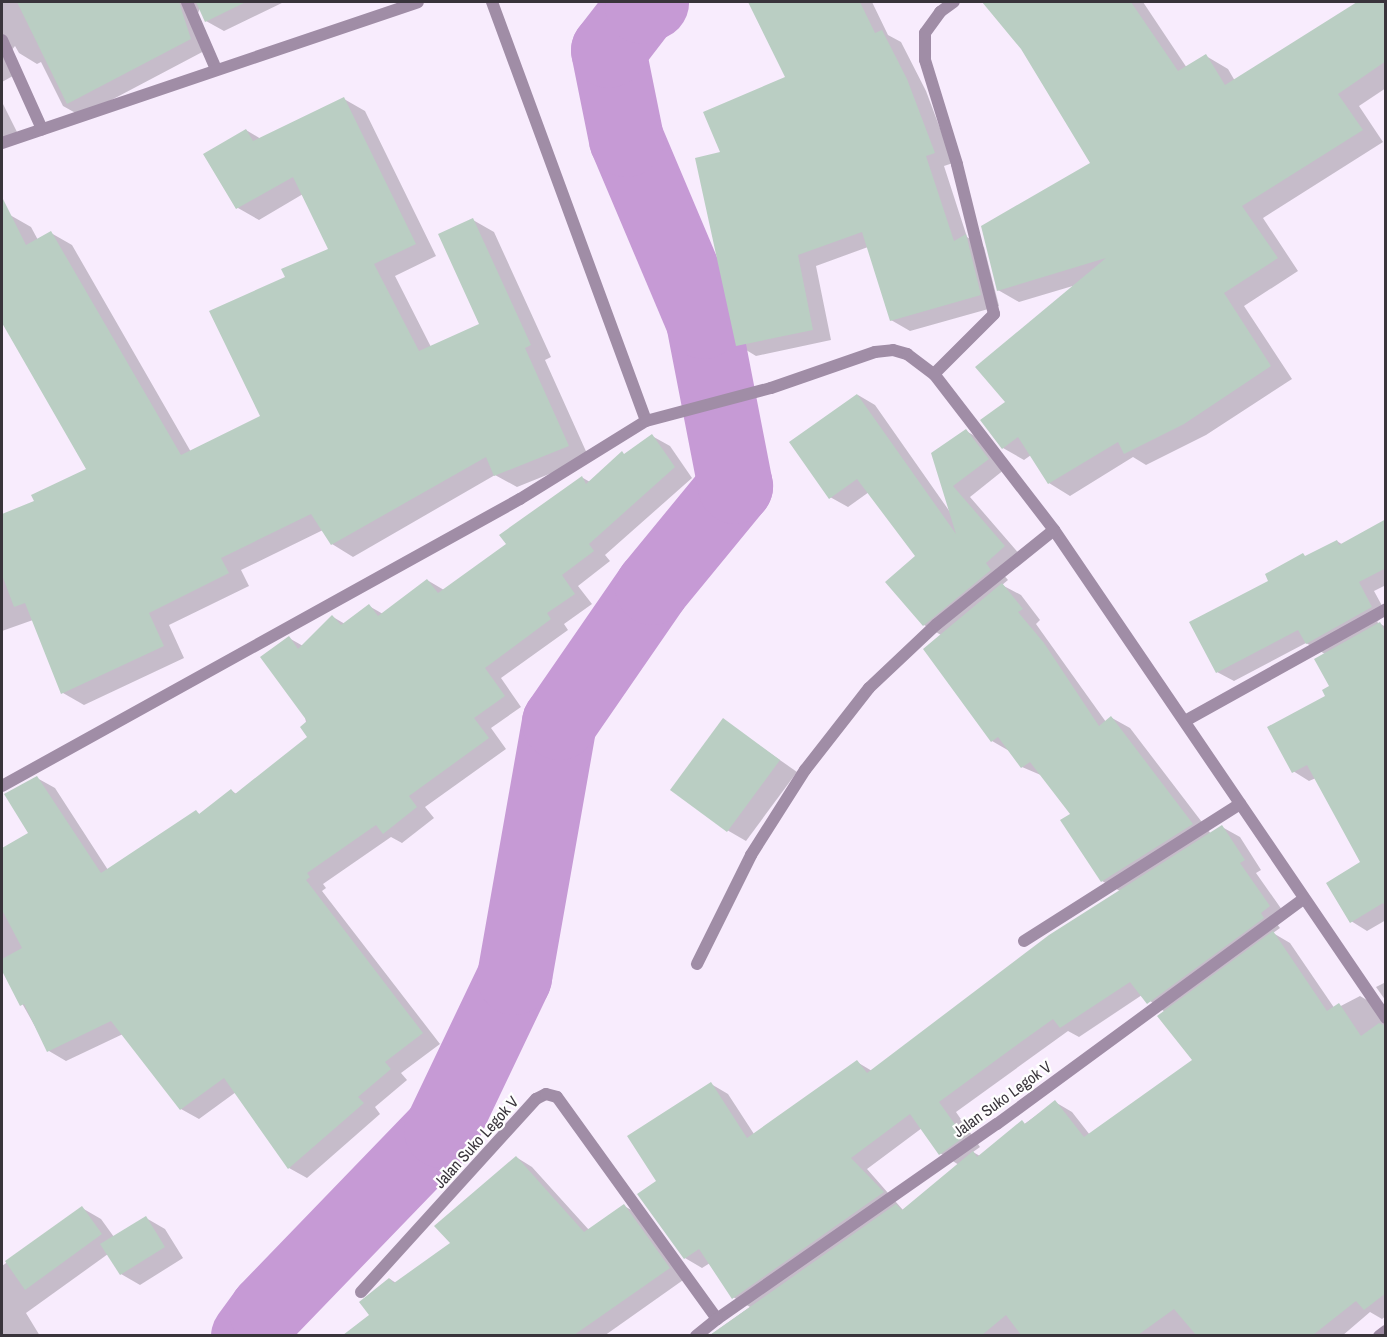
<!DOCTYPE html>
<style>
body{margin:0}
#map{position:relative;width:1387px;height:1337px;overflow:hidden;background:#f8ecfd;font-family:"Archivo Narrow",sans-serif}
div>[style]{position:absolute}
.shadow>*{inset:0;background:#0003}
.river>*{height:75px;margin:-37.5px;padding:0 37.5px;transform-origin:37.5px;border-radius:37.5px;background:#c69ad5}
.building>*{inset:0;background:#bacec3}
.street>*{height:12px;margin:-6px;padding:0 6px;transform-origin:6px;border-radius:6px;background:#a08da6}
span{translate:-50% -50%;white-space:nowrap;text-align:center;line-height:1.15;-webkit-text-stroke:4.5px #fefefe;paint-order:stroke}
.street-label{font-size:16px;color:#39343b}
.frame{position:absolute;inset:0;border:3px solid #39343b;pointer-events:none}
</style>
<div id="map">
<div class="shadow">
<div style="clip-path:polygon(2px 2px,284px 2px,224px 31px,206px 21px,200px 8px,197px 16px,208px 49px,81px 116px,63px 106px,41px 62px,37px 64px,19px 53px,15px 46px,11px 51px,20px 72px,2px 82px)"></div>
<div style="clip-path:polygon(750px 2px,872px 2px,888px 35px,901px 42px,926px 91px,953px 163px,944px 166px,967px 237px,984px 247px,999px 306px,910px 331px,891px 320px,868px 247px,816px 266px,831px 340px,756px 356px,738px 345px,722px 153px,787px 78px)"></div>
<div style="clip-path:polygon(992px 2px,1143px 2px,1187px 68px,1206px 56px,1228px 69px,1235px 81px,1360px 2px,1386px 2px,1386px 88px,1359px 106px,1383px 142px,1263px 218px,1298px 271px,1244px 306px,1292px 379px,1206px 435px,1146px 465px,1133px 457px,1070px 496px,1049px 483px,1031px 455px,1024px 460px,1003px 448px,1007px 403px,1076px 285px,1019px 302px,998px 290px,1093px 164px,1022px 48px,987px 5px)"></div>
<div style="clip-path:polygon(344px 99px,365px 111px,436px 256px,395px 276px,431px 347px,481px 325px,473px 220px,494px 232px,551px 357px,545px 360px,589px 458px,517px 487px,495px 475px,353px 557px,332px 544px,323px 530px,241px 570px,249px 586px,169px 625px,184px 658px,84px 705px,63px 693px,33px 620px,2px 631px,2px 515px,36px 502px,88px 470px,2px 320px,2px 219px,10px 215px,31px 227px,38px 240px,51px 233px,72px 245px,191px 452px,262px 417px,287px 278px,330px 249px,303px 194px,259px 220px,238px 208px,246px 130px,261px 139px)"></div>
<div style="clip-path:polygon(2px 102px,17px 132px,2px 140px)"></div>
<div style="clip-path:polygon(evenodd,858px 395px,875px 405px,950px 512px,933px 454px,966px 431px,984px 441px,1005px 469px,970px 497px,1022px 557px,1002px 573px,1008px 580px,1002px 585px,1021px 595px,1040px 620px,1036px 624px,1106px 722px,1112px 718px,1130px 728px,1211px 834px,1222px 827px,1240px 837px,1261px 870px,1256px 873px,1287px 917px,1277px 924px,1280px 928px,1273px 933px,1290px 943px,1335px 1009px,1360px 996px,1377px 1006px,1386px 1019px,1386px 1316px,1382px 1319px,1370px 1312px,1342px 1336px,709px 1336px,750px 1307px,733px 1297px,710px 1263px,702px 1268px,685px 1258px,658px 1182px,711px 1084px,728px 1094px,754px 1134px,857px 1062px,872px 1071px,1120px 891px,1102px 881px,1072px 814px,1043px 776px,1022px 767px,1011px 752px,992px 741px,941px 635px,924px 625px,917px 556px,869px 492px,848px 507px,830px 497px,858px 395px,1142px 995px,1165px 1012px,1194px 1060px,1090px 1135px,1072px 1112px,1055px 1102px,980px 1156px,973px 1152px,980px 1147px,956px 1112px,1068px 1031px,1079px 1037px,1142px 995px,858px 395px,922px 1128px,940px 1153px,959px 1165px,903px 1210px,867px 1169px,922px 1128px)"></div>
<div style="clip-path:polygon(652px 436px,670px 446px,692px 478px,605px 555px,610px 561px,578px 586px,592px 604px,564px 624px,568px 630px,501px 678px,521px 707px,491px 728px,506px 749px,425px 807px,434px 818px,402px 843px,391px 837px,323px 884px,326px 888px,322px 891px,440px 1044px,401px 1073px,407px 1080px,375px 1107px,380px 1114px,307px 1178px,289px 1168px,236px 1092px,199px 1119px,181px 1109px,123px 1034px,66px 1061px,49px 1051px,2px 968px,2px 850px,31px 834px,37px 778px,55px 788px,108px 870px,196px 812px,201px 815px,232px 791px,238px 795px,309px 737px,289px 638px,303px 646px,333px 617px,345px 624px,369px 606px,383px 614px,427px 580px,444px 590px,508px 544px,583px 478px,590px 482px)"></div>
<div style="clip-path:polygon(1386px 521px,1386px 585px,1374px 591px,1386px 613px,1377px 622px,1386px 627px,1386px 920px,1367px 931px,1351px 921px,1362px 863px,1316px 778px,1309px 781px,1293px 771px,1331px 687px,1325px 654px,1306px 643px,1234px 681px,1217px 672px,1270px 581px,1306px 557px,1337px 541px,1343px 545px)"></div>
<div style="clip-path:polygon(723px 720px,797px 772px,746px 841px,727px 830px)"></div>
<div style="clip-path:polygon(1386px 982px,1386px 1001px,1376px 987px)"></div>
<div style="clip-path:polygon(516px 1157px,532px 1167px,589px 1230px,624px 1206px,641px 1215px,686px 1278px,604px 1336px,345px 1336px,372px 1315px,390px 1279px,396px 1283px,452px 1243px)"></div>
<div style="clip-path:polygon(82px 1208px,101px 1219px,114px 1237px,146px 1218px,165px 1229px,183px 1258px,140px 1285px,121px 1274px,108px 1254px,26px 1313px,40px 1336px,2px 1336px,2px 1266px)"></div>
</div>
<div class="river">
<div style="left:248px;top:1336px;width:31px;rotate:-54deg"></div>
<div style="left:266px;top:1311px;width:252px;rotate:-46deg"></div>
<div style="left:441px;top:1130px;width:170px;rotate:-64.5deg"></div>
<div style="left:514px;top:977px;width:259px;rotate:-80deg"></div>
<div style="left:559px;top:722px;width:164px;rotate:-55.4deg"></div>
<div style="left:652px;top:587px;width:131px;rotate:-50.6deg"></div>
<div style="left:735px;top:486px;width:168px;rotate:-101deg"></div>
<div style="left:703px;top:321px;width:198px;rotate:-112.9deg"></div>
<div style="left:626px;top:139px;width:91px;rotate:-101.4deg"></div>
<div style="left:608px;top:50px;width:56px;rotate:-52.3deg"></div>
<div style="left:642px;top:6px;width:10px;rotate:-24deg"></div>
</div>
<div class="building">
<div style="clip-path:polygon(17px 2px,179px 2px,191px 39px,67px 104px)"></div>
<div style="clip-path:polygon(196px 2px,246px 2px,205px 22px)"></div>
<div style="clip-path:polygon(748px 2px,860px 2px,875px 33px,882px 30px,907px 79px,935px 153px,926px 156px,954px 241px,966px 234px,981px 295px,890px 321px,862px 232px,798px 255px,813px 330px,736px 346px,695px 158px,720px 152px,703px 112px,785px 77px)"></div>
<div style="clip-path:polygon(982px 2px,1131px 2px,1178px 71px,1206px 54px,1225px 85px,1357px 2px,1386px 2px,1386px 61px,1338px 94px,1363px 130px,1242px 206px,1278px 258px,1224px 293px,1271px 366px,1184px 424px,1124px 454px,1118px 442px,1048px 484px,1018px 437px,1002px 449px,980px 420px,1005px 402px,975px 367px,1106px 258px,997px 291px,981px 226px,1090px 163px,1021px 49px)"></div>
<div style="clip-path:polygon(344px 97px,416px 244px,374px 264px,419px 351px,479px 324px,438px 234px,473px 218px,531px 345px,525px 348px,569px 446px,494px 476px,486px 457px,331px 545px,311px 514px,221px 558px,229px 573px,149px 613px,164px 646px,61px 694px,25px 603px,14px 607px,2px 575px,2px 514px,34px 501px,31px 495px,86px 469px,2px 323px,2px 197px,26px 245px,51px 231px,181px 455px,260px 416px,209px 311px,285px 277px,281px 269px,328px 249px,293px 177px,236px 209px,203px 154px,246px 129px,253px 141px)"></div>
<div style="clip-path:polygon(857px 394px,956px 534px,931px 453px,966px 429px,989px 459px,953px 486px,1005px 546px,986px 563px,991px 570px,923px 626px,885px 582px,915px 556px,857px 479px,829px 499px,789px 442px)"></div>
<div style="clip-path:polygon(652px 434px,675px 467px,589px 544px,594px 551px,562px 575px,575px 594px,547px 613px,551px 619px,485px 668px,505px 696px,474px 718px,489px 738px,409px 796px,417px 807px,383px 834px,376px 825px,307px 873px,310px 877px,306px 880px,423px 1033px,385px 1062px,391px 1069px,358px 1097px,364px 1103px,288px 1169px,224px 1078px,180px 1110px,111px 1021px,47px 1052px,24px 1004px,20px 1006px,2px 971px,2px 959px,22px 948px,2px 910px,2px 848px,28px 833px,4px 794px,37px 776px,101px 873px,196px 810px,199px 814px,231px 789px,235px 794px,307px 737px,300px 727px,307px 721px,260px 657px,289px 636px,298px 649px,332px 615px,341px 625px,369px 604px,378px 616px,427px 579px,438px 593px,506px 544px,499px 535px,582px 476px,586px 484px,622px 451px,624px 454px)"></div>
<div style="clip-path:polygon(1386px 519px,1386px 568px,1359px 582px,1372px 607px,1306px 644px,1298px 630px,1216px 673px,1189px 622px,1268px 581px,1265px 574px,1303px 553px,1305px 556px,1337px 540px,1339px 545px)"></div>
<div style="clip-path:polygon(1002px 583px,1023px 609px,1018px 612px,1044px 643px,1099px 726px,1111px 716px,1193px 824px,1101px 882px,1060px 820px,1070px 814px,1030px 762px,1021px 768px,998px 737px,991px 742px,923px 649px)"></div>
<div style="clip-path:polygon(1380px 622px,1386px 633px,1386px 908px,1383px 903px,1350px 923px,1326px 883px,1360px 862px,1307px 765px,1292px 773px,1267px 727px,1325px 696px,1322px 690px,1329px 686px,1314px 659px)"></div>
<div style="clip-path:polygon(723px 718px,780px 760px,727px 832px,670px 790px)"></div>
<div style="clip-path:polygon(1222px 825px,1245px 860px,1240px 863px,1270px 906px,1261px 913px,1264px 918px,1147px 1004px,1130px 982px,1060px 1028px,1053px 1019px,1014px 1047px,939px 1102px,964px 1137px,939px 1155px,910px 1114px,851px 1158px,884px 1192px,732px 1299px,699px 1249px,684px 1259px,637px 1194px,656px 1181px,627px 1136px,711px 1082px,747px 1138px,857px 1060px,867px 1073px,1049px 935px)"></div>
<div style="clip-path:polygon(1273px 931px,1327px 1011px,1339px 1003px,1361px 1036px,1379px 1023px,1386px 1026px,1386px 1293px,1364px 1310px,1356px 1301px,1313px 1335px,1196px 1335px,1174px 1309px,1138px 1335px,1021px 1335px,1006px 1315px,982px 1335px,710px 1335px,896px 1204px,902px 1210px,973px 1151px,977px 1157px,1022px 1120px,1025px 1124px,1055px 1100px,1084px 1137px,1192px 1060px,1157px 1016px)"></div>
<div style="clip-path:polygon(516px 1156px,584px 1232px,624px 1204px,670px 1268px,574px 1335px,343px 1335px,369px 1315px,359px 1302px,389px 1278px,394px 1283px,450px 1243px,434px 1226px)"></div>
<div style="clip-path:polygon(82px 1206px,102px 1234px,25px 1290px,5px 1261px)"></div>
<div style="clip-path:polygon(146px 1216px,165px 1247px,120px 1275px,100px 1244px)"></div>
</div>
<div class="street">
<div style="left:187px;top:2px;width:73px;rotate:66.6deg"></div>
<div style="left:492px;top:2px;width:446px;rotate:69.8deg"></div>
<div style="left:2px;top:40px;width:98px;rotate:65.8deg"></div>
<div style="left:2px;top:143px;width:439px;rotate:-18.7deg"></div>
<div style="left:934px;top:374px;width:85px;rotate:-45deg"></div>
<div style="left:994px;top:314px;width:154px;rotate:-103.9deg"></div>
<div style="left:957px;top:164px;width:109px;rotate:-107.1deg"></div>
<div style="left:925px;top:60px;width:27px;rotate:-90deg"></div>
<div style="left:925px;top:33px;width:26px;rotate:-54deg"></div>
<div style="left:940px;top:12px;width:17px;rotate:-36deg"></div>
<div style="left:1185px;top:721px;width:230px;rotate:-29.1deg"></div>
<div style="left:2px;top:786px;width:592px;rotate:-28.99deg"></div>
<div style="left:520px;top:499px;width:148px;rotate:-31.8deg"></div>
<div style="left:646px;top:421px;width:129px;rotate:-14.8deg"></div>
<div style="left:771px;top:388px;width:110px;rotate:-19.1deg"></div>
<div style="left:875px;top:352px;width:18px;rotate:-6deg"></div>
<div style="left:893px;top:350px;width:15px;rotate:16deg"></div>
<div style="left:907px;top:354px;width:34px;rotate:37deg"></div>
<div style="left:934px;top:374px;width:197px;rotate:52.4deg"></div>
<div style="left:1054px;top:530px;width:590px;rotate:55.77deg"></div>
<div style="left:1024px;top:941px;width:256px;rotate:-32.4deg"></div>
<div style="left:697px;top:964px;width:122px;rotate:-63.6deg"></div>
<div style="left:751px;top:855px;width:101px;rotate:-57.6deg"></div>
<div style="left:805px;top:770px;width:104px;rotate:-52deg"></div>
<div style="left:869px;top:688px;width:93px;rotate:-43.3deg"></div>
<div style="left:937px;top:624px;width:150px;rotate:-38.8deg"></div>
<div style="left:361px;top:1292px;width:261px;rotate:-47.8deg"></div>
<div style="left:536px;top:1099px;width:11px;rotate:-27deg"></div>
<div style="left:546px;top:1094px;width:11px;rotate:15deg"></div>
<div style="left:557px;top:1097px;width:274px;rotate:54.2deg"></div>
<div style="left:717px;top:1319px;width:341px;rotate:-34.9deg"></div>
<div style="left:997px;top:1124px;width:380px;rotate:-36.3deg"></div>
<div style="left:696px;top:1336px;width:27px;rotate:-39deg"></div>
<div style="left:1379px;top:1336px;width:9px;rotate:-36deg"></div>
</div>
<div class="street-label">
<span style="left:1002px;top:1099px;rotate:-36deg">Jalan Suko Legok V</span>
<span style="left:476px;top:1142px;rotate:-48deg">Jalan Suko Legok V</span>
</div>
<div class="frame"></div>
</div>
